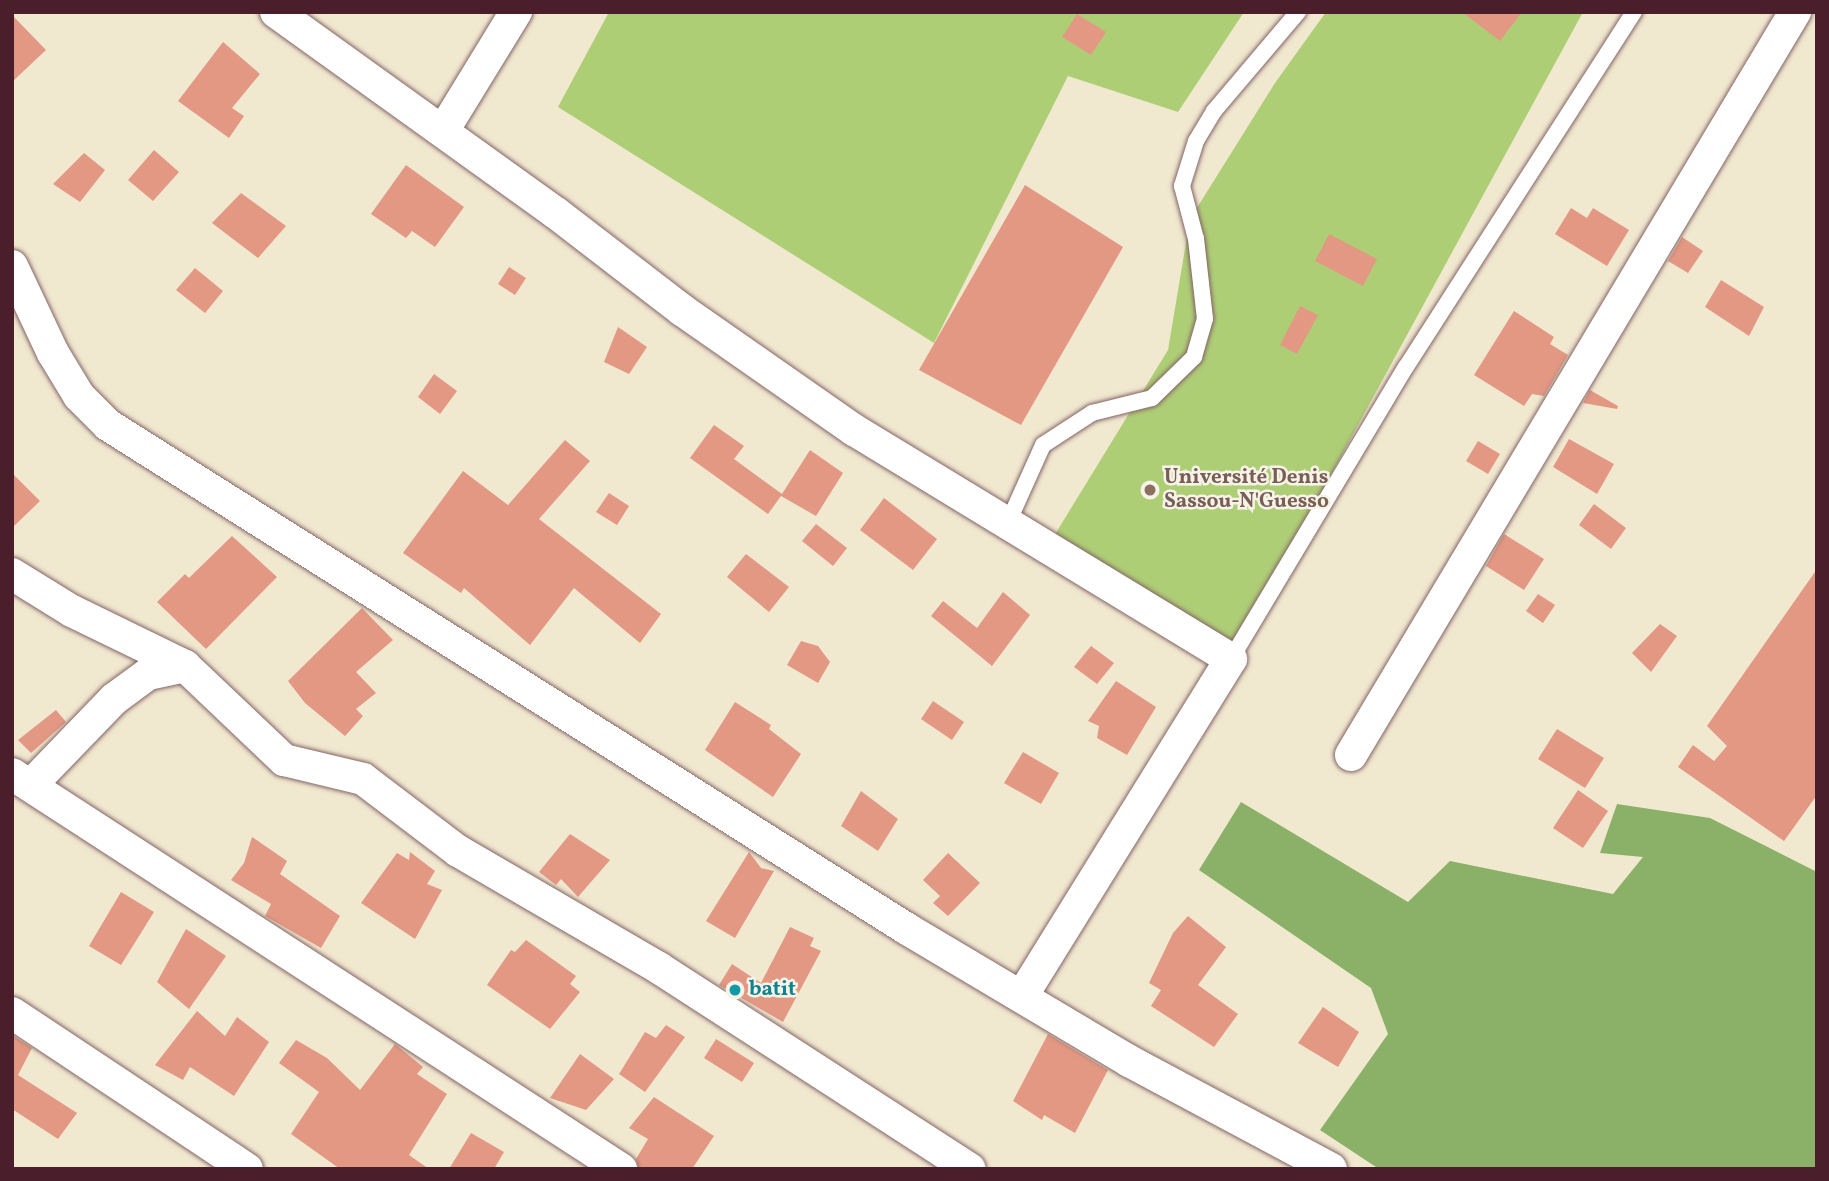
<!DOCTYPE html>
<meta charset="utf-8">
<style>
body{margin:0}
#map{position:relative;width:1829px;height:1181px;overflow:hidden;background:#f1e8d0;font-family:Vollkorn,serif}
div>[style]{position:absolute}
.green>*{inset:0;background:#aece76}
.forest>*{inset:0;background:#8ab167}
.building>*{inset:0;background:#e39883}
.roads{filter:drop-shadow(0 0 2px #846565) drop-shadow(0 0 2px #846565)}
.service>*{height:16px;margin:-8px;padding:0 8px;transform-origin:8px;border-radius:8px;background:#fff}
.minor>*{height:32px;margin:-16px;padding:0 16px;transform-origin:16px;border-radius:16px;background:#fff}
.dots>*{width:19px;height:19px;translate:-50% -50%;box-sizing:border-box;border:4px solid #f7f3e8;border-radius:50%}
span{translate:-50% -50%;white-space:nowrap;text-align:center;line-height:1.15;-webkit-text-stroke:5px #f7f3e8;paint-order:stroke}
.education-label{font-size:21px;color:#785e54;font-weight:700}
.left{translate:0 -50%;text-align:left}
.culture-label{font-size:21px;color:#0d838f;font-weight:700}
.frame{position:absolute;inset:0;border:14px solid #4a1f2b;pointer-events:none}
</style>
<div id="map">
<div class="green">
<div style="clip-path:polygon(609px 12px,1244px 12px,1178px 112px,1068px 76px,934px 343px,558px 107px)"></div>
<div style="clip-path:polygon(1326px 12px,1583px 12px,1231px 658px,1046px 549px,1168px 350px,1190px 219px,1275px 83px)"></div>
</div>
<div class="forest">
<div style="clip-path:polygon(1241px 802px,1408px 902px,1450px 861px,1613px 894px,1643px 857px,1600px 853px,1617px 804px,1710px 818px,1817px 872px,1817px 1169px,1379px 1169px,1320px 1130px,1388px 1034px,1371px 988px,1199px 870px)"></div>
</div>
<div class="building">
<div style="clip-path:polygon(1462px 12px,1522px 12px,1500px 41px)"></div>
<div style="clip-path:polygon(1077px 14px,1106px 32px,1091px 55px,1062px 37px)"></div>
<div style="clip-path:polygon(12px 15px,46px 50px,12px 82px)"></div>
<div style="clip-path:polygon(223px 42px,260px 74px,232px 108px,244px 116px,229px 138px,178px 101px)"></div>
<div style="clip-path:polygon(154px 150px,179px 172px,153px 201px,128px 180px)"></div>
<div style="clip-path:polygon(84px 153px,105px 170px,80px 202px,53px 184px)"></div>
<div style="clip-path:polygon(406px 165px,464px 207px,435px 247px,412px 231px,406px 238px,371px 214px)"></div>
<div style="clip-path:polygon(1025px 185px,1123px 247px,1021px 425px,919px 370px)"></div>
<div style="clip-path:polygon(241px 193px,286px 226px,258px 258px,212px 223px)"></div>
<div style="clip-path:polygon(1571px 208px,1587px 218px,1593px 208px,1629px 230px,1607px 266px,1555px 234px)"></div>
<div style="clip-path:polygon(1329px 234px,1377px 259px,1363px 286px,1315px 261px)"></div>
<div style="clip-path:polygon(1682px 237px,1703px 251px,1688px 273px,1668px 261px)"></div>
<div style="clip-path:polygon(509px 267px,526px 278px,515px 295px,498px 284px)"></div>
<div style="clip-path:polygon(195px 268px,223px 291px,205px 313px,176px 290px)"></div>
<div style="clip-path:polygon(1721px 280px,1764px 307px,1749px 336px,1705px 307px)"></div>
<div style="clip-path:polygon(1300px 306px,1318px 315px,1297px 354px,1280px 345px)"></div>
<div style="clip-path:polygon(1514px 311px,1554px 337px,1550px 344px,1568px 355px,1544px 396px,1532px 394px,1524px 406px,1474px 375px)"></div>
<div style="clip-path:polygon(618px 327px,647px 347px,629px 374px,604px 362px)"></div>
<div style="clip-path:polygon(434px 374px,457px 391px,440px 414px,418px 397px)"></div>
<div style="clip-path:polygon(1590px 390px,1618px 406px,1617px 409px,1583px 403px)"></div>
<div style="clip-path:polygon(714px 425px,744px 446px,734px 459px,782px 494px,810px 450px,843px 473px,816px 516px,781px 496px,768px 514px,690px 458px)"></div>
<div style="clip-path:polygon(1569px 439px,1614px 464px,1597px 494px,1553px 467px)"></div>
<div style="clip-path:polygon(565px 440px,590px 461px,539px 519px,661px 614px,640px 643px,574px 588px,530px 645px,464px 588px,461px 593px,403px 553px,463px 471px,508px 505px)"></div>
<div style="clip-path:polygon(1478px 441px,1500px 454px,1488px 474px,1466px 461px)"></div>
<div style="clip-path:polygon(12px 473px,40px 501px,12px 528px)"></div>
<div style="clip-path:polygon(609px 493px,629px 506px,617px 525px,596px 512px)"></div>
<div style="clip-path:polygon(884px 498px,937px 539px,913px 570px,860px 530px)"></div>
<div style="clip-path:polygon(1594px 504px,1626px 528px,1611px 549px,1579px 525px)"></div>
<div style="clip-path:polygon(816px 524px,847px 548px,833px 566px,802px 541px)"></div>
<div style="clip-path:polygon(1504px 534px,1544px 559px,1524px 590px,1486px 566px)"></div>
<div style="clip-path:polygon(232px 536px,277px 577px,206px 649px,157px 602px,185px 574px,189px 578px)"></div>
<div style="clip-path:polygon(746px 554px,789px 587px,769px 612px,727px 577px)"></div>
<div style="clip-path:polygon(1817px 569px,1817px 795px,1784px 841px,1678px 767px,1693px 745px,1714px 761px,1727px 746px,1707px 726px)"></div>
<div style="clip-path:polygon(1003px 592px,1030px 615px,992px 666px,931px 616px,943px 601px,977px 628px)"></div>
<div style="clip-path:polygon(1538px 594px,1555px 605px,1543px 623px,1526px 611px)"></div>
<div style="clip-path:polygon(362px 608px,393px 640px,356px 672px,376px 693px,356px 709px,363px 716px,345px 736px,305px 703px,288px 681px)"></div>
<div style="clip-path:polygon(1660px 624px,1677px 636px,1651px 672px,1632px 653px)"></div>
<div style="clip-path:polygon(801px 641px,818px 646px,830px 662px,818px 683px,787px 665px)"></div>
<div style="clip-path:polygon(1091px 646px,1114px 663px,1097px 684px,1074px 667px)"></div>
<div style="clip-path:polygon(1116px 681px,1156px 707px,1127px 755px,1097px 738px,1099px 726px,1088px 721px)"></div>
<div style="clip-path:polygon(933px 701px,964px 722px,952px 740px,921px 719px)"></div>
<div style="clip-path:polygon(735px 702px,771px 725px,769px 729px,801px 754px,773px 797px,705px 750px)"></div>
<div style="clip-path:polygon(56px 710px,66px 722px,31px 753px,18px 740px)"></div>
<div style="clip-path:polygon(1557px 729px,1604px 758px,1585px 788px,1538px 759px)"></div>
<div style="clip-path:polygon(1023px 752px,1059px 773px,1041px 804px,1004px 783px)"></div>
<div style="clip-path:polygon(1578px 790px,1608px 811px,1583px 848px,1553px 828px)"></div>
<div style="clip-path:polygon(861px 791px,898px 819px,878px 851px,841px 826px)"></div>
<div style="clip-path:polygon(570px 834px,610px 860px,578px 897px,561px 879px,556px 885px,539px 872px)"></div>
<div style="clip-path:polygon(252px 837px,287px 861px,280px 874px,340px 916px,321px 948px,265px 916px,271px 904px,231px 880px,244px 863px)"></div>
<div style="clip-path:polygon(410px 852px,435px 871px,427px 884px,442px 890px,415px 939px,361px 903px,397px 853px,409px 860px)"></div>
<div style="clip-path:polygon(749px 852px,761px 868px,774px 871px,735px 938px,706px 921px)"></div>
<div style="clip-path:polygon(948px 853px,980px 883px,948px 916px,933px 903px,940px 896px,923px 880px)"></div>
<div style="clip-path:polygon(121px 892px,154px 912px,121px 965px,89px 946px)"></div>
<div style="clip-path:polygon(1188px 916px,1226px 947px,1198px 985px,1238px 1014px,1214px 1047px,1151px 1006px,1161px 990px,1149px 983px,1173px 933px)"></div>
<div style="clip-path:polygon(790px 927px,814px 938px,810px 946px,821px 951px,783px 1022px,719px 985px,732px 964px,761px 983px)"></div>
<div style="clip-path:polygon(186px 929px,226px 956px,189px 1009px,157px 982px)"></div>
<div style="clip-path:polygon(526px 940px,576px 976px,570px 984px,580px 992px,550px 1029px,487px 985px,511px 950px,515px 952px)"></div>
<div style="clip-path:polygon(1323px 1007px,1359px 1032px,1338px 1067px,1298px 1043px)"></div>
<div style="clip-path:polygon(197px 1011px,225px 1036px,237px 1017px,269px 1042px,234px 1096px,190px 1067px,183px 1080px,155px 1065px)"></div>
<div style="clip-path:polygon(666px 1025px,685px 1037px,645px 1092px,619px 1074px,645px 1032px,656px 1038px)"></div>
<div style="clip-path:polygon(1048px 1034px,1108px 1070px,1075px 1133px,1044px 1115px,1042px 1120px,1013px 1101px)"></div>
<div style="clip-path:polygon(12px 1035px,32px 1048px,18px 1075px,77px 1113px,58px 1139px,12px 1109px)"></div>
<div style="clip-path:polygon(716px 1039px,754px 1063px,742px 1082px,704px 1058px)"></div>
<div style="clip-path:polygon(296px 1040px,327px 1058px,360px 1090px,395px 1044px,423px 1067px,417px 1074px,447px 1094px,409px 1155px,429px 1169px,340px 1169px,291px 1134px,319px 1092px,279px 1063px)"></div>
<div style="clip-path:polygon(580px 1054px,614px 1079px,586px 1110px,550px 1098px)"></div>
<div style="clip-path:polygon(654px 1097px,714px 1136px,692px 1169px,639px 1169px,636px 1159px,648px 1139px,629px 1128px)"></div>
<div style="clip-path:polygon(471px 1133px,504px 1152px,494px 1169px,449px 1169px)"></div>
</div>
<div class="roads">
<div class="service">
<div style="left:1007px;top:525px;width:88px;rotate:-65.8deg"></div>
<div style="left:1043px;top:445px;width:59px;rotate:-33.1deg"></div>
<div style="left:1092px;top:413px;width:62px;rotate:-14deg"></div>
<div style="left:1152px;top:398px;width:59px;rotate:-44.3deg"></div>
<div style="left:1194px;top:357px;width:40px;rotate:-74deg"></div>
<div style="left:1205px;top:319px;width:81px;rotate:-96.4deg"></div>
<div style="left:1196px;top:239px;width:55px;rotate:-104.8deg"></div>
<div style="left:1182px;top:186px;width:47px;rotate:-72.7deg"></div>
<div style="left:1196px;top:141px;width:35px;rotate:-59deg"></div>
<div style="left:1214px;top:111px;width:130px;rotate:-49.7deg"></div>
<div style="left:1231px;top:659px;width:340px;rotate:-59.1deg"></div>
<div style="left:1406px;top:367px;width:422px;rotate:-57.3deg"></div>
</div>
<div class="minor">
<div style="left:276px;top:12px;width:345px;rotate:35.7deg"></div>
<div style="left:556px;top:213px;width:159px;rotate:37.6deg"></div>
<div style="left:682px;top:310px;width:210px;rotate:34.9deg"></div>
<div style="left:854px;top:430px;width:441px;rotate:31.3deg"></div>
<div style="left:1231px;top:659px;width:397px;rotate:121.8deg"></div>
<div style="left:443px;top:131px;width:140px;rotate:-58.5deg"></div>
<div style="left:12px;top:266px;width:96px;rotate:64.8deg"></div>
<div style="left:53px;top:353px;width:50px;rotate:58.8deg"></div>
<div style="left:79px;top:396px;width:41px;rotate:45deg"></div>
<div style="left:108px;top:425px;width:945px;rotate:32.24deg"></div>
<div style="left:907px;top:929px;width:258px;rotate:30.7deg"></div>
<div style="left:1129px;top:1061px;width:229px;rotate:28.1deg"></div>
<div style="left:12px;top:574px;width:70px;rotate:31.7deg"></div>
<div style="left:72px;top:611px;width:126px;rotate:26deg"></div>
<div style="left:185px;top:666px;width:137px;rotate:43.5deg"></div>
<div style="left:284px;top:760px;width:81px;rotate:13.5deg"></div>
<div style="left:363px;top:779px;width:119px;rotate:37.2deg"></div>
<div style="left:458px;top:851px;width:233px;rotate:30.2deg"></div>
<div style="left:659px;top:968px;width:370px;rotate:32.9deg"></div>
<div style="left:1351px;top:755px;width:866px;rotate:-59.14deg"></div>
<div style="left:12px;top:774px;width:726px;rotate:32.97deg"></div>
<div style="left:31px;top:785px;width:120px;rotate:-46deg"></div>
<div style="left:114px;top:699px;width:42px;rotate:-36.3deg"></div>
<div style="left:148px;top:674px;width:38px;rotate:-12deg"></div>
<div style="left:12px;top:1013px;width:282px;rotate:33.6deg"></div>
</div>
</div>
<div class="dots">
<div style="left:1150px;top:490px;background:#8d6e63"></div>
<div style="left:735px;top:990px;background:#0f9aa8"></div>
</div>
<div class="education-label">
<span class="left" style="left:1164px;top:490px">Université Denis<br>Sassou-N'Guesso</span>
</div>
<div class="culture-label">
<span class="left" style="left:749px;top:990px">batit</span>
</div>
<div class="frame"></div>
</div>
